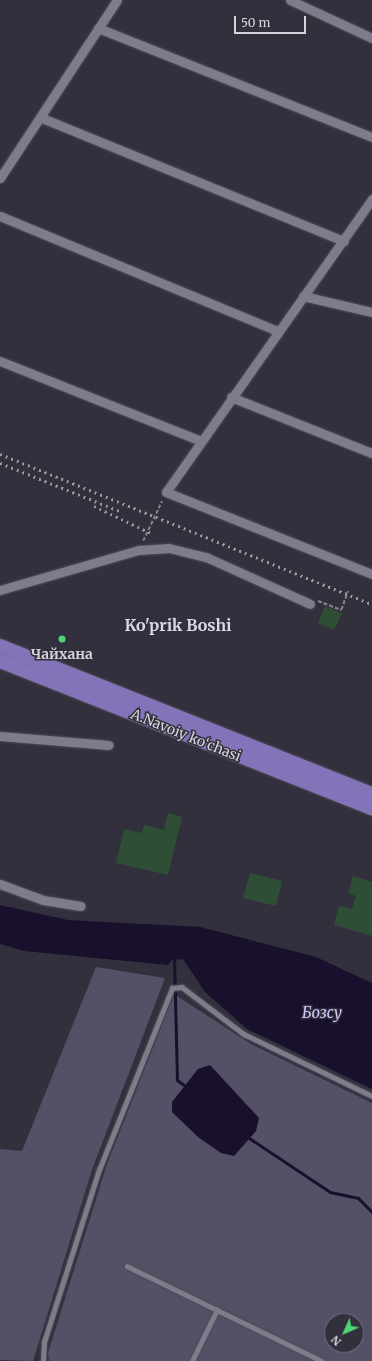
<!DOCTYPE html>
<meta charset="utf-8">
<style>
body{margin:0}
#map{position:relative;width:372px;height:1361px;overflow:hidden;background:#32303d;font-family:Merriweather,serif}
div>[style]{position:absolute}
.green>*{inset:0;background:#545065}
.water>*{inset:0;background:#18102d}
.stream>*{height:3px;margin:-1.5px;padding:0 1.5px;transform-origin:1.5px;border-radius:1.5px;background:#18102d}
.building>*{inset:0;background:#2f4e36}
.path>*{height:1.5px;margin-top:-0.75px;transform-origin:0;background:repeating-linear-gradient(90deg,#84838d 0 4px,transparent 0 6px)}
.roads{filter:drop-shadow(0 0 1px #4e4d58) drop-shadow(0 0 1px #4e4d58)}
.service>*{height:4.5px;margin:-2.25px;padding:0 2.25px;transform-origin:2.25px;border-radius:2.25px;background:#7e7b8a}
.minor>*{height:9px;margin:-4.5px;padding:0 4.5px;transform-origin:4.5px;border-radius:4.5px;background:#7e7b8a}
.primary>*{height:14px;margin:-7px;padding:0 7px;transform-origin:7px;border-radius:7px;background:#8573ba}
.rail>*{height:3px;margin-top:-1.5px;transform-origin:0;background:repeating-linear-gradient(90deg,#9a99a3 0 2px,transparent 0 6px)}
.dots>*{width:11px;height:11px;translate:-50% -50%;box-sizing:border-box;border:2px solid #32303d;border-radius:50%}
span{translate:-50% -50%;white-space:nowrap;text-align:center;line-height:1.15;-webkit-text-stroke:3px #32303d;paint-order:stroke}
.poi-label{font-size:14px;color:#d5d4dc;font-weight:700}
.street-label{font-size:14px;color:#d5d4dc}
.water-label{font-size:15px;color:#d1c8f9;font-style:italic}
.quarter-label{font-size:16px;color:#dbd8e9;font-weight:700}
.north{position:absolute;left:324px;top:1313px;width:40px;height:40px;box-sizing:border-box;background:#32303d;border:1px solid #73727d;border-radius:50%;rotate:225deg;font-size:11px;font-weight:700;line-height:16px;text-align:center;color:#d5d4dc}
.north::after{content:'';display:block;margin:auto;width:14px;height:18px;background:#4dd676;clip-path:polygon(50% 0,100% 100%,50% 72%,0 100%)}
.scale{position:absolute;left:234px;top:16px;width:72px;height:18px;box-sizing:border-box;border:2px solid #d5d4dc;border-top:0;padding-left:5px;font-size:12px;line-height:14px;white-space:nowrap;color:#d5d4dc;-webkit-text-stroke:3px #32303d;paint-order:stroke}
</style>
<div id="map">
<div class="green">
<div style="clip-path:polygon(96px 967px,165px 978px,92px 1170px,33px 1361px,0 1360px,0 1149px,22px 1151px)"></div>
<div style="clip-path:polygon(evenodd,174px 994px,251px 1044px,372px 1103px,372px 1361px,49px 1361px,48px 1353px,107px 1164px,174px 994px,332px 1321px,356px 1321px,356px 1345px,332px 1345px,332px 1321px)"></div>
</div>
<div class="water">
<div style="clip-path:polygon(0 905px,68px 920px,200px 927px,316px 957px,372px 983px,372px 1089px,247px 1029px,205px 992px,183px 959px,172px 960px,168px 965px,24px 951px,0 944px)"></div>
<div style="clip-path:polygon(210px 1065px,259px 1118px,256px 1131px,234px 1156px,221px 1153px,198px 1137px,172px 1112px,172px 1102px,198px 1069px)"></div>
</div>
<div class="stream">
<div style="left:174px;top:957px;width:123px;rotate:88.6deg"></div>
<div style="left:177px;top:1080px;width:14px;rotate:36deg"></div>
<div style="left:246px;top:1136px;width:101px;rotate:33.7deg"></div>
<div style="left:330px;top:1192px;width:29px;rotate:12deg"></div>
<div style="left:358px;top:1198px;width:20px;rotate:45deg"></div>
</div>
<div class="building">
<div style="clip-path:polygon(325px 606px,342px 613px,334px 630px,318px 623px)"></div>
<div style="clip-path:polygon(168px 813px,182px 817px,168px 875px,116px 863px,124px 829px,142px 833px,144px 825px,164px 830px)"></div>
<div style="clip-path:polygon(250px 873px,282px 881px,276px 906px,243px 898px)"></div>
<div style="clip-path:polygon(353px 876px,372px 882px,372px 936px,334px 925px,339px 906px,352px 909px,356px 896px,348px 893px)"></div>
</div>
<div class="path">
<div style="left:143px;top:541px;width:44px;rotate:-64.6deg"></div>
<div style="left:318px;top:601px;width:25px;rotate:21deg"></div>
<div style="left:341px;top:610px;width:20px;rotate:-70deg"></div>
</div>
<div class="roads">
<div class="service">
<div style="left:127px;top:1266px;width:217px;rotate:26deg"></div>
<div style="left:43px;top:1361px;width:19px;rotate:-87deg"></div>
<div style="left:44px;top:1342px;width:181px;rotate:-72.3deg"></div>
<div style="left:99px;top:1170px;width:196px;rotate:-68.1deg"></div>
<div style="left:172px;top:988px;width:10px;rotate:-6deg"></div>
<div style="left:182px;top:987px;width:78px;rotate:37.2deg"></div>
<div style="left:244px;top:1034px;width:142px;rotate:25.8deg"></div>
<div style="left:192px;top:1361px;width:57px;rotate:-63.9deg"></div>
</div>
<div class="minor">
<div style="left:290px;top:0;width:90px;rotate:24.9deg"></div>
<div style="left:98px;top:28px;width:295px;rotate:21.7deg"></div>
<div style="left:42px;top:118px;width:326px;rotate:22.2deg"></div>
<div style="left:0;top:178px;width:213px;rotate:-56.7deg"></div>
<div style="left:372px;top:199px;width:358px;rotate:125.1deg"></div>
<div style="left:166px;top:492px;width:222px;rotate:21.7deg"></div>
<div style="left:0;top:216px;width:300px;rotate:22.5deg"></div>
<div style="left:303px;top:296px;width:71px;rotate:13.1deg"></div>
<div style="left:0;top:361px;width:216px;rotate:21.7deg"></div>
<div style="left:231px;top:397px;width:152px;rotate:21.7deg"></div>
<div style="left:0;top:590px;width:145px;rotate:-16.1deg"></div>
<div style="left:139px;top:550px;width:30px;rotate:-4deg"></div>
<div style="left:169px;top:548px;width:38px;rotate:14deg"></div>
<div style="left:206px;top:557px;width:114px;rotate:24.3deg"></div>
<div style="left:0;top:736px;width:109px;rotate:4.7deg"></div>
<div style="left:0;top:884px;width:46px;rotate:20.4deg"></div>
<div style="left:43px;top:900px;width:38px;rotate:9deg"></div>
</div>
<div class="primary">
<div style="left:0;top:646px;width:400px;rotate:21.7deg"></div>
<div style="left:0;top:661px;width:400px;rotate:21.6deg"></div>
</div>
</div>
<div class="rail">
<div style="left:0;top:454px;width:401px;rotate:22deg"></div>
<div style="left:0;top:463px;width:131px;rotate:21.9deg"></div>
<div style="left:94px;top:506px;width:65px;rotate:25.4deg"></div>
</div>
<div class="dots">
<div style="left:62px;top:639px;background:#4dd676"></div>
</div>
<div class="poi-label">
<span style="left:62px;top:654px">Чайхана</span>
</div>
<div class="street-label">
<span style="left:186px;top:735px;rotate:22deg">A.Navoiy ko‘chasi</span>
</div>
<div class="water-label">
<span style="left:322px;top:1013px">Бозсу</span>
</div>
<div class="quarter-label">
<span style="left:178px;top:625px">Ko'prik Boshi</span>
</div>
<div class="north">N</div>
<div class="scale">50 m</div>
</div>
